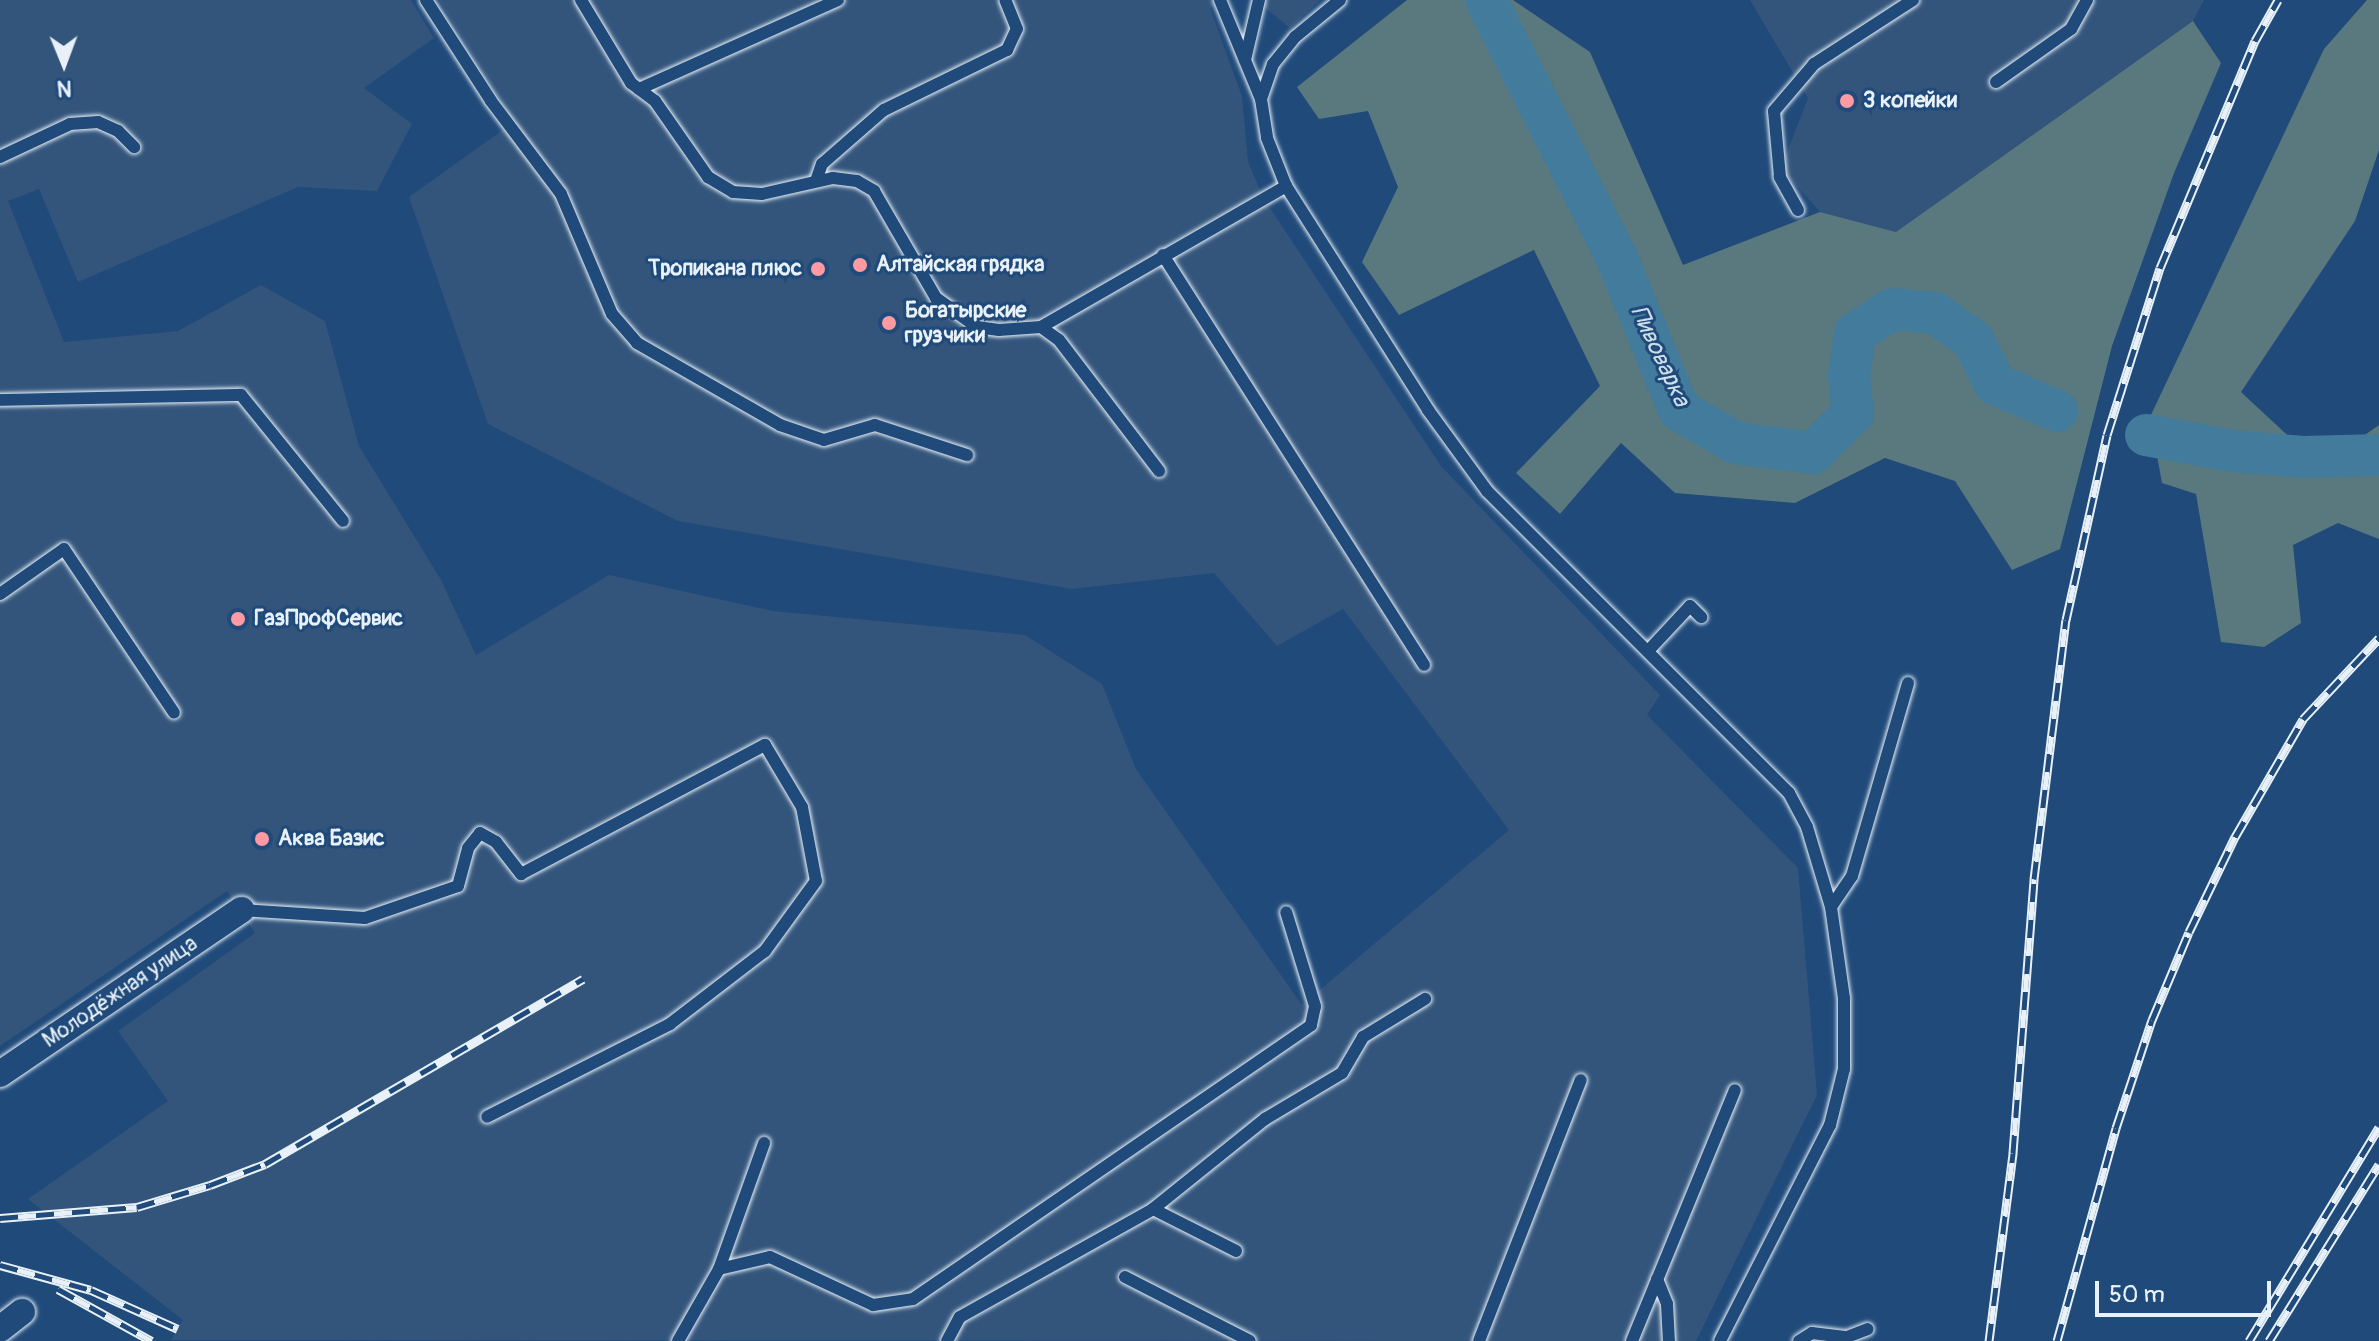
<!DOCTYPE html>
<meta charset="utf-8">
<style>
body{margin:0}
#map{position:relative;width:2379px;height:1341px;overflow:hidden;background:#1f4a7a;font-family:Pangolin,sans-serif}
div>[style]{position:absolute}
.built>*{inset:0;background:#33557c}
.green>*{inset:0;background:#59797e}
.river>*{height:42px;margin:-21px;padding:0 21px;transform-origin:21px;border-radius:21px;background:#427b9c}
.roads{filter:drop-shadow(0 0 2px #e8f1f8) drop-shadow(0 0 2px #e8f1f8)}
.service>*{height:12px;margin:-6px;padding:0 6px;transform-origin:6px;border-radius:6px;background:#1f4a7a}
.minor>*{height:26px;margin:-13px;padding:0 13px;transform-origin:13px;border-radius:13px;background:#1f4a7a}
.rail>*{height:9px;margin-top:-4.5px;transform-origin:0;background:repeating-linear-gradient(90deg,#1f4a7a 0 18px,#e8f1f8 0 36px);box-sizing:border-box;border-block:2px solid #e8f1f8}
.dots>*{width:22px;height:22px;translate:-50% -50%;box-sizing:border-box;border:4px solid #1f4a7a;border-radius:50%}
span{translate:-50% -50%;white-space:nowrap;text-align:center;line-height:1.15;-webkit-text-stroke:6px #1f4a7a;paint-order:stroke}
.poi-label{font-size:22px;color:#e8f1f8;font-weight:700}
.left{translate:0 -50%;text-align:left}
.right{translate:-100% -50%;text-align:right}
.street-label{font-size:22px;color:#e8f1f8}
.water-label{font-size:24px;color:#cfdfea;font-style:italic}
.north{position:absolute;left:24px;top:24px;width:80px;height:80px;-webkit-text-stroke:6px #1f4a7a;paint-order:stroke;rotate:179deg;font-size:22px;font-weight:700;line-height:32px;text-align:center;color:#e8f1f8}
.north::after{content:'';display:block;margin:auto;width:28px;height:36px;background:#e8f1f8;clip-path:polygon(50% 0,100% 100%,50% 72%,0 100%)}
.scale{position:absolute;left:2095px;top:1281px;width:176px;height:36px;box-sizing:border-box;border:4px solid #e8f1f8;border-top:0;padding-left:10px;font-size:24px;line-height:28px;white-space:nowrap;color:#e8f1f8;-webkit-text-stroke:6px #1f4a7a;paint-order:stroke}
</style>
<div id="map">
<div class="built">
<div style="clip-path:polygon(0 0,411px 0,434px 38px,364px 88px,412px 124px,377px 191px,298px 187px,78px 282px,39px 189px,8px 201px,64px 342px,178px 331px,261px 285px,325px 321px,359px 446px,441px 580px,476px 655px,609px 575px,773px 611px,1025px 635px,1102px 684px,1136px 769px,1302px 1005px,1509px 830px,1343px 609px,1277px 646px,1214px 573px,1072px 589px,678px 521px,488px 424px,409px 197px,514px 122px,439px 0,1222px 0,1210px 8px,1242px 96px,1248px 162px,1264px 199px,1441px 466px,1660px 695px,1647px 715px,1798px 868px,1817px 1095px,1696px 1341px,171px 1340px,183px 1320px,28px 1199px,168px 1101px,118px 1031px,255px 933px,227px 891px,0 1046px)"></div>
<div style="clip-path:polygon(1256px 0,1320px 0,1290px 28px)"></div>
<div style="clip-path:polygon(1750px 0,2204px 0,2193px 21px,1896px 232px,1820px 212px,1781px 168px,1808px 98px)"></div>
</div>
<div class="green">
<div style="clip-path:polygon(1407px 0,1513px 0,1590px 52px,1683px 265px,1820px 212px,1896px 232px,2193px 21px,2221px 63px,2174px 173px,2112px 346px,2060px 549px,2012px 570px,1955px 481px,1885px 458px,1795px 503px,1675px 493px,1621px 443px,1560px 514px,1516px 473px,1600px 386px,1534px 250px,1399px 315px,1362px 262px,1398px 187px,1368px 111px,1319px 119px,1297px 87px)"></div>
<div style="clip-path:polygon(2367px 0,2379px 0,2379px 150px,2355px 221px,2241px 392px,2301px 448px,2359px 439px,2379px 425px,2379px 539px,2338px 523px,2293px 545px,2301px 623px,2264px 647px,2221px 642px,2196px 494px,2162px 483px,2150px 417px,2324px 49px)"></div>
</div>
<div class="river">
<div style="left:1486px;top:0;width:289px;rotate:63.1deg"></div>
<div style="left:1617px;top:258px;width:164px;rotate:67.8deg"></div>
<div style="left:1679px;top:410px;width:66px;rotate:30.1deg"></div>
<div style="left:1736px;top:443px;width:78px;rotate:7.4deg"></div>
<div style="left:1813px;top:453px;width:57px;rotate:-45deg"></div>
<div style="left:1853px;top:413px;width:37px;rotate:-96deg"></div>
<div style="left:1849px;top:376px;width:43px;rotate:-82.1deg"></div>
<div style="left:1855px;top:333px;width:45px;rotate:-32.3deg"></div>
<div style="left:1893px;top:309px;width:42px;rotate:5.4deg"></div>
<div style="left:1935px;top:313px;width:47px;rotate:35.4deg"></div>
<div style="left:1973px;top:340px;width:49px;rotate:63.4deg"></div>
<div style="left:1995px;top:384px;width:68px;rotate:23.5deg"></div>
<div style="left:2146px;top:435px;width:87px;rotate:10.5deg"></div>
<div style="left:2232px;top:451px;width:71px;rotate:4.8deg"></div>
<div style="left:2303px;top:457px;width:76px;rotate:-1.5deg"></div>
</div>
<div class="roads">
<div class="service">
<div style="left:426px;top:0;width:120px;rotate:57.2deg"></div>
<div style="left:491px;top:101px;width:116px;rotate:53deg"></div>
<div style="left:561px;top:194px;width:130px;rotate:67deg"></div>
<div style="left:612px;top:314px;width:38px;rotate:49deg"></div>
<div style="left:637px;top:343px;width:165px;rotate:29.8deg"></div>
<div style="left:780px;top:425px;width:46px;rotate:18.8deg"></div>
<div style="left:824px;top:440px;width:53px;rotate:-16.4deg"></div>
<div style="left:875px;top:425px;width:97px;rotate:18.1deg"></div>
<div style="left:581px;top:0;width:97px;rotate:58.9deg"></div>
<div style="left:631px;top:83px;width:30px;rotate:37deg"></div>
<div style="left:655px;top:101px;width:93px;rotate:55.1deg"></div>
<div style="left:708px;top:177px;width:29px;rotate:31deg"></div>
<div style="left:733px;top:192px;width:29px;rotate:4deg"></div>
<div style="left:762px;top:194px;width:73px;rotate:-12.7deg"></div>
<div style="left:833px;top:178px;width:24px;rotate:7deg"></div>
<div style="left:857px;top:181px;width:20px;rotate:30deg"></div>
<div style="left:874px;top:191px;width:124px;rotate:59.9deg"></div>
<div style="left:936px;top:298px;width:50px;rotate:35.3deg"></div>
<div style="left:977px;top:327px;width:22px;rotate:8deg"></div>
<div style="left:999px;top:330px;width:42px;rotate:-4.1deg"></div>
<div style="left:1041px;top:327px;width:283px;rotate:-29.9deg"></div>
<div style="left:1220px;top:0;width:107px;rotate:67.5deg"></div>
<div style="left:1340px;top:0;width:58px;rotate:140.6deg"></div>
<div style="left:1295px;top:37px;width:35px;rotate:129deg"></div>
<div style="left:1273px;top:64px;width:37px;rotate:109deg"></div>
<div style="left:1261px;top:99px;width:39px;rotate:81deg"></div>
<div style="left:1267px;top:138px;width:52px;rotate:68.4deg"></div>
<div style="left:1286px;top:186px;width:265px;rotate:57.6deg"></div>
<div style="left:1428px;top:410px;width:100px;rotate:53.9deg"></div>
<div style="left:1487px;top:491px;width:427px;rotate:45deg"></div>
<div style="left:1789px;top:793px;width:38px;rotate:62deg"></div>
<div style="left:1807px;top:827px;width:84px;rotate:73.3deg"></div>
<div style="left:1831px;top:907px;width:92px;rotate:81.9deg"></div>
<div style="left:1844px;top:998px;width:71px;rotate:90deg"></div>
<div style="left:1844px;top:1069px;width:58px;rotate:104deg"></div>
<div style="left:1830px;top:1125px;width:242px;rotate:117deg"></div>
<div style="left:1245px;top:60px;width:62px;rotate:-76.9deg"></div>
<div style="left:1996px;top:82px;width:92px;rotate:-35.2deg"></div>
<div style="left:2071px;top:29px;width:33px;rotate:-61deg"></div>
<div style="left:639px;top:89px;width:218px;rotate:-24.1deg"></div>
<div style="left:0;top:157px;width:77px;rotate:-25.2deg"></div>
<div style="left:70px;top:124px;width:28px;rotate:-4deg"></div>
<div style="left:98px;top:122px;width:22px;rotate:24deg"></div>
<div style="left:118px;top:131px;width:23px;rotate:45deg"></div>
<div style="left:816px;top:181px;width:18px;rotate:-71deg"></div>
<div style="left:822px;top:164px;width:82px;rotate:-41.1deg"></div>
<div style="left:884px;top:110px;width:137px;rotate:-26deg"></div>
<div style="left:1007px;top:50px;width:23px;rotate:-65deg"></div>
<div style="left:1017px;top:29px;width:31px;rotate:-112deg"></div>
<div style="left:1798px;top:210px;width:38px;rotate:-119deg"></div>
<div style="left:1780px;top:177px;width:66px;rotate:-95.2deg"></div>
<div style="left:1774px;top:111px;width:62px;rotate:-49.6deg"></div>
<div style="left:1814px;top:64px;width:118px;rotate:-32.9deg"></div>
<div style="left:1163px;top:255px;width:486px;rotate:57.5deg"></div>
<div style="left:1041px;top:327px;width:22px;rotate:36deg"></div>
<div style="left:1059px;top:340px;width:165px;rotate:52.6deg"></div>
<div style="left:0;top:400px;width:241px;rotate:-1.2deg"></div>
<div style="left:241px;top:395px;width:162px;rotate:51deg"></div>
<div style="left:0;top:594px;width:78px;rotate:-35.1deg"></div>
<div style="left:64px;top:549px;width:197px;rotate:56.1deg"></div>
<div style="left:1649px;top:650px;width:60px;rotate:-47deg"></div>
<div style="left:1690px;top:606px;width:16px;rotate:45deg"></div>
<div style="left:1831px;top:907px;width:37px;rotate:-56deg"></div>
<div style="left:1852px;top:876px;width:201px;rotate:-73.8deg"></div>
<div style="left:241px;top:910px;width:124px;rotate:3.7deg"></div>
<div style="left:365px;top:918px;width:98px;rotate:-19deg"></div>
<div style="left:458px;top:886px;width:39px;rotate:-75deg"></div>
<div style="left:468px;top:848px;width:19px;rotate:-51deg"></div>
<div style="left:480px;top:833px;width:18px;rotate:29deg"></div>
<div style="left:496px;top:842px;width:41px;rotate:52deg"></div>
<div style="left:521px;top:874px;width:276px;rotate:-27.9deg"></div>
<div style="left:765px;top:745px;width:72px;rotate:59.2deg"></div>
<div style="left:802px;top:807px;width:75px;rotate:79.3deg"></div>
<div style="left:816px;top:881px;width:87px;rotate:126.1deg"></div>
<div style="left:765px;top:951px;width:120px;rotate:142.5deg"></div>
<div style="left:670px;top:1024px;width:205px;rotate:153.1deg"></div>
<div style="left:1153px;top:1209px;width:144px;rotate:-38.8deg"></div>
<div style="left:1265px;top:1119px;width:90px;rotate:-30.9deg"></div>
<div style="left:1342px;top:1073px;width:42px;rotate:-59.7deg"></div>
<div style="left:1363px;top:1037px;width:73px;rotate:-31.5deg"></div>
<div style="left:719px;top:1269px;width:52px;rotate:-13.2deg"></div>
<div style="left:770px;top:1257px;width:114px;rotate:25deg"></div>
<div style="left:873px;top:1305px;width:40px;rotate:-8.5deg"></div>
<div style="left:913px;top:1299px;width:483px;rotate:-34.5deg"></div>
<div style="left:1311px;top:1025px;width:19px;rotate:-78deg"></div>
<div style="left:1315px;top:1006px;width:98px;rotate:-107.1deg"></div>
<div style="left:1125px;top:1277px;width:140px;rotate:27.1deg"></div>
<div style="left:1657px;top:1279px;width:27px;rotate:68deg"></div>
<div style="left:1667px;top:1304px;width:37px;rotate:87deg"></div>
<div style="left:678px;top:1341px;width:83px;rotate:-60.3deg"></div>
<div style="left:719px;top:1269px;width:134px;rotate:-70.3deg"></div>
<div style="left:947px;top:1341px;width:27px;rotate:-62deg"></div>
<div style="left:960px;top:1317px;width:221px;rotate:-29.2deg"></div>
<div style="left:1153px;top:1209px;width:93px;rotate:26.8deg"></div>
<div style="left:1479px;top:1341px;width:280px;rotate:-68.7deg"></div>
<div style="left:1632px;top:1341px;width:271px;rotate:-67.7deg"></div>
<div style="left:1799px;top:1341px;width:15px;rotate:-32deg"></div>
<div style="left:1812px;top:1333px;width:35px;rotate:7deg"></div>
<div style="left:1847px;top:1337px;width:22px;rotate:-21deg"></div>
</div>
<div class="minor">
<div style="left:0;top:1074px;width:292px;rotate:-34.2deg"></div>
<div style="left:0;top:1329px;width:28px;rotate:-38deg"></div>
</div>
</div>
<div class="rail">
<div style="left:0;top:1218px;width:137px;rotate:-4.6deg"></div>
<div style="left:137px;top:1207px;width:76px;rotate:-16.8deg"></div>
<div style="left:210px;top:1185px;width:59px;rotate:-20.9deg"></div>
<div style="left:265px;top:1164px;width:368px;rotate:-30.2deg"></div>
<div style="left:0;top:1265px;width:94px;rotate:15.4deg"></div>
<div style="left:91px;top:1290px;width:95px;rotate:24.1deg"></div>
<div style="left:58px;top:1289px;width:107px;rotate:29deg"></div>
<div style="left:1989px;top:1341px;width:190px;rotate:-82.7deg"></div>
<div style="left:2013px;top:1153px;width:275px;rotate:-85.6deg"></div>
<div style="left:2034px;top:879px;width:261px;rotate:-83deg"></div>
<div style="left:2066px;top:620px;width:189px;rotate:-77.5deg"></div>
<div style="left:2107px;top:435px;width:175px;rotate:-72.4deg"></div>
<div style="left:2160px;top:268px;width:246px;rotate:-67.3deg"></div>
<div style="left:2255px;top:41px;width:47px;rotate:-60.7deg"></div>
<div style="left:2057px;top:1341px;width:221px;rotate:-74.5deg"></div>
<div style="left:2116px;top:1128px;width:114px;rotate:-71.6deg"></div>
<div style="left:2152px;top:1020px;width:95px;rotate:-67.2deg"></div>
<div style="left:2189px;top:932px;width:106px;rotate:-64.2deg"></div>
<div style="left:2235px;top:837px;width:136px;rotate:-60deg"></div>
<div style="left:2303px;top:719px;width:111px;rotate:-46.8deg"></div>
<div style="left:2249px;top:1341px;width:250px;rotate:-58.7deg"></div>
<div style="left:2269px;top:1341px;width:208px;rotate:-58.1deg"></div>
</div>
<div class="dots">
<div style="left:1847px;top:101px;background:#ff9aa2"></div>
<div style="left:860px;top:265px;background:#ff9aa2"></div>
<div style="left:818px;top:269px;background:#ff9aa2"></div>
<div style="left:889px;top:323px;background:#ff9aa2"></div>
<div style="left:238px;top:619px;background:#ff9aa2"></div>
<div style="left:262px;top:839px;background:#ff9aa2"></div>
</div>
<div class="poi-label">
<span class="left" style="left:1863px;top:101px">3 копейки</span>
<span class="left" style="left:876px;top:265px">Алтайская грядка</span>
<span class="right" style="left:802px;top:269px">Тропикана плюс</span>
<span class="left" style="left:905px;top:323px">Богатырские<br>грузчики</span>
<span class="left" style="left:254px;top:619px">ГазПрофСервис</span>
<span class="left" style="left:278px;top:839px">Аква Базис</span>
</div>
<div class="street-label">
<span style="left:120px;top:992px;rotate:-34deg">Молодёжная улица</span>
</div>
<div class="water-label">
<span style="left:1660px;top:356px;rotate:65deg">Пивоварка</span>
</div>
<div class="north">N</div>
<div class="scale">50 m</div>
</div>
